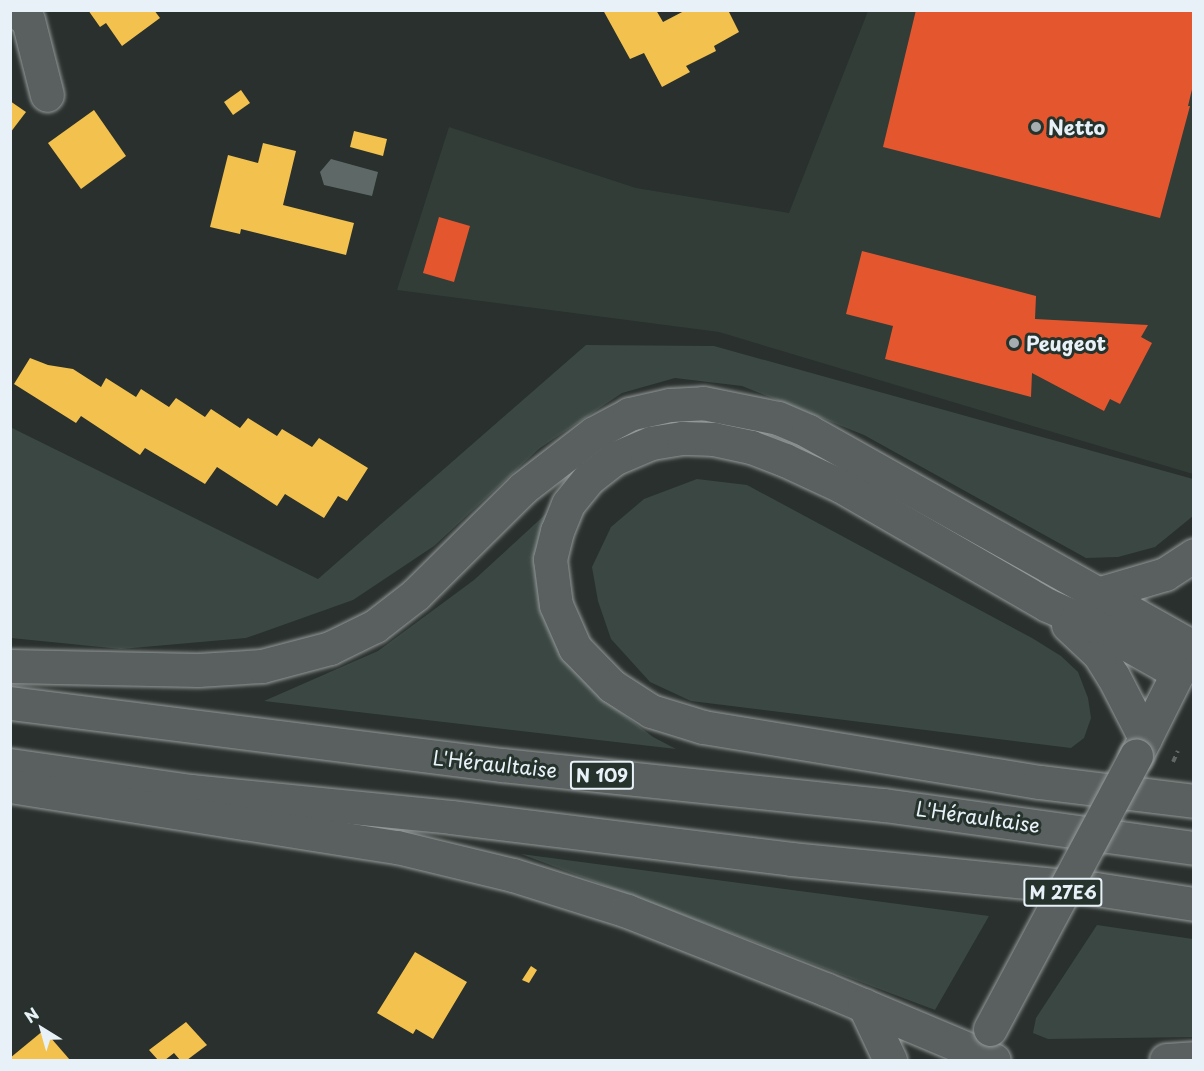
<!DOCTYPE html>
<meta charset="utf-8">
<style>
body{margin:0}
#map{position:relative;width:1204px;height:1071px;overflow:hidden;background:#29302d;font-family:"Playpen Sans",sans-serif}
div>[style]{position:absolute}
.built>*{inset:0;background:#323d38}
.green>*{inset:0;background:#3b4743}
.water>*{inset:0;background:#5e6967}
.homes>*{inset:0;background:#f2c14e}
.shops>*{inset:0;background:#e4572e}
.roads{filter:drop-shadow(0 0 2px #959a9a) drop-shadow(0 0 2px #959a9a)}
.minor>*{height:33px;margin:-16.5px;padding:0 16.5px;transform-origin:16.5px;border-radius:16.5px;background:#5a6060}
.major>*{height:33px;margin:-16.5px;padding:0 16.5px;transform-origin:16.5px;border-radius:16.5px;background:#5a6060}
.highway>*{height:33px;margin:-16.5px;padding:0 16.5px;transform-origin:16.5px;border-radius:16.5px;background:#5a6060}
.path-bridge>*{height:4px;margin-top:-2px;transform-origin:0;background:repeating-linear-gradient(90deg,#626665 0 6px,transparent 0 10.5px)}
.bridges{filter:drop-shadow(0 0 2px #959a9a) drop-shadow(0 0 2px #959a9a)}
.major-bridge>*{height:33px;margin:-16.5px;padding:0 16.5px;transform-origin:16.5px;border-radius:16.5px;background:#5a6060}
.dots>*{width:16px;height:16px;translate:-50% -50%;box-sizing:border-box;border:3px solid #26332d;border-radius:50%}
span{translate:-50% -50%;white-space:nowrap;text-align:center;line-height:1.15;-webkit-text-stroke:6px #26332d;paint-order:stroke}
.shield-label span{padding:2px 4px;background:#26332d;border:2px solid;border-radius:4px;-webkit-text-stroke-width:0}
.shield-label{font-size:18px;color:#e8f1f8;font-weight:700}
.poi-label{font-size:20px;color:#e8f1f8;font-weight:700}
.left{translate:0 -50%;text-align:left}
.street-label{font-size:20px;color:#e8f1f8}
.frame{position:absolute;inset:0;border:12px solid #e8f1f8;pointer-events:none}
.north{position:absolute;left:12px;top:999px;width:60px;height:60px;-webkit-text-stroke:4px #26332d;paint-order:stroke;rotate:323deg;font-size:16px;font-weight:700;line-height:24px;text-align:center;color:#e8f1f8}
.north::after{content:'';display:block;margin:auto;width:21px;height:27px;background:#e8f1f8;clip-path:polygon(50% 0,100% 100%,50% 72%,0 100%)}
</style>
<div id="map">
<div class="built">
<div style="clip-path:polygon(868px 11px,1193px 11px,1193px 474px,719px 332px,397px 290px,449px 127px,636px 188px,789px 213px)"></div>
</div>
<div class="green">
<div style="clip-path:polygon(586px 345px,714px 346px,1193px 479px,1193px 516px,1155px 547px,1118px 557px,1086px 558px,864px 435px,742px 386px,675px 378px,622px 393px,540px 448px,434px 546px,353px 600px,246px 638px,121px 649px,11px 638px,10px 427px,318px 579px)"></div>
<div style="clip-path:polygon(697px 479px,747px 485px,1032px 638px,1061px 656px,1078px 672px,1088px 698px,1091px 718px,1084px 738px,1071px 748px,691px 701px,650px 682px,611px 639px,598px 601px,592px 567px,611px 527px,644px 499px)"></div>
<div style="clip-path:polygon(572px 490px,544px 545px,572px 668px,611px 705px,653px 737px,676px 749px,264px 701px,378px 651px,474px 580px)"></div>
<div style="clip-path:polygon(521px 854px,989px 916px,935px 1010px)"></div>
<div style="clip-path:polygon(1097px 925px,1193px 939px,1193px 1037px,1048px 1039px,1033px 1033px,1036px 1018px)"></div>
</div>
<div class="water">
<div style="clip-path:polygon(331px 159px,378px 172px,372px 196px,324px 185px,320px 172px)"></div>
</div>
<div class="homes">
<div style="clip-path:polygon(88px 10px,154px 10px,160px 18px,122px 46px,106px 23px,100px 27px)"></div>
<div style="clip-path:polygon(603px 10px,656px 10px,663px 22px,686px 10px,728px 10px,739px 32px,714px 46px,716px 51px,686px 66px,690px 72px,662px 87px,644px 53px,630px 59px)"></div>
<div style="clip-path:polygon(241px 90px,250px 103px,233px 115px,224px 102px)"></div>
<div style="clip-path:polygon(10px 101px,26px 112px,10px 133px)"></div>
<div style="clip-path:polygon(94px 110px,126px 156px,81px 189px,48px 143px)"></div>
<div style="clip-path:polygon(354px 131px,387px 139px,383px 156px,350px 147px)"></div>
<div style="clip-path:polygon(263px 143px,296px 151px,283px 205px,354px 223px,346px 255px,241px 229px,240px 234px,210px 227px,228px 155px,258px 163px)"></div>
<div style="clip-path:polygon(30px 358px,48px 365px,73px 369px,101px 387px,106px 378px,136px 397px,141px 389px,169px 407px,176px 398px,205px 417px,211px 409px,240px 428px,248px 418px,277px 436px,282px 429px,312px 447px,319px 438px,368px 468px,347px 501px,338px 496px,324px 518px,285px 494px,277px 506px,217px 467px,205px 484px,145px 448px,140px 455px,81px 416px,76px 423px,14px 384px)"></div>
<div style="clip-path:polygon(415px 952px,467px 982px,433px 1039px,416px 1029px,413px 1034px,377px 1013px)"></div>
<div style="clip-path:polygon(531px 966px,537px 970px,529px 983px,522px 980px)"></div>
<div style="clip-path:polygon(186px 1022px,207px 1045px,187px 1060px,180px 1060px,174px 1053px,165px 1060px,158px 1060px,149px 1050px)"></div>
<div style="clip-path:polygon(44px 1030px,70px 1060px,10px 1060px,10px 1058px)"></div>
</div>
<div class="shops">
<div style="clip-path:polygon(916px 10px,1194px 10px,1194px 81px,1188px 106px,1190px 106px,1160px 218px,883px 147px)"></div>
<div style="clip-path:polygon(439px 217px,470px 226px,454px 282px,423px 273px)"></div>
<div style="clip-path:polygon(862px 251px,1036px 296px,1035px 319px,1148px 325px,1141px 337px,1152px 343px,1120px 404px,1110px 399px,1104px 411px,1032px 373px,1031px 397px,885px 359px,893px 326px,846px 314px)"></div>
</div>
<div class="roads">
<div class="minor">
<div style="left:14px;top:10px;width:17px;rotate:36deg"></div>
<div style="left:28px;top:20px;width:77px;rotate:75.8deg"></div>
</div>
<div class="major">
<div style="left:1136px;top:756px;width:121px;rotate:-63.4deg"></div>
</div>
<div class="highway">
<div style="left:1097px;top:594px;width:71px;rotate:-16.4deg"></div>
<div style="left:1165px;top:574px;width:35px;rotate:-33deg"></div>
<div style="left:1068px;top:625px;width:42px;rotate:43.1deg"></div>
<div style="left:1099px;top:654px;width:26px;rotate:58deg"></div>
<div style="left:1113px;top:676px;width:70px;rotate:62.7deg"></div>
<div style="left:10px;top:666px;width:188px;rotate:1.2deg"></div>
<div style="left:198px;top:670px;width:64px;rotate:-3.6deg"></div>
<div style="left:262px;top:666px;width:70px;rotate:-14.8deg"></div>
<div style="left:330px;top:648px;width:50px;rotate:-26.1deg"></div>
<div style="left:375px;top:626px;width:51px;rotate:-37.8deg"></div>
<div style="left:415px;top:595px;width:152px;rotate:-44.7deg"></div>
<div style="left:523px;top:488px;width:90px;rotate:-37.8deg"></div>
<div style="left:594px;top:433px;width:40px;rotate:-28deg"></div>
<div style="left:629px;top:414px;width:42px;rotate:-12.4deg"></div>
<div style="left:670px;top:405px;width:33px;rotate:-3deg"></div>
<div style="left:703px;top:403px;width:76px;rotate:11.3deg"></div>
<div style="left:778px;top:418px;width:33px;rotate:23deg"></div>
<div style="left:808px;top:431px;width:439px;rotate:29.3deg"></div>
<div style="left:1178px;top:673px;width:95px;rotate:-150.5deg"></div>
<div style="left:1095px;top:626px;width:52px;rotate:-156.4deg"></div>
<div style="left:1047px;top:605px;width:238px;rotate:-150deg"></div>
<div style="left:841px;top:486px;width:62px;rotate:-155.1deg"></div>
<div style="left:785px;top:460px;width:36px;rotate:-159deg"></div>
<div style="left:751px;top:447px;width:38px;rotate:-168deg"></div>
<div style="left:714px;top:439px;width:32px;rotate:-178deg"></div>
<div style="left:682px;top:438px;width:31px;rotate:171deg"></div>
<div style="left:651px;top:443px;width:39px;rotate:157deg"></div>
<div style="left:615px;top:458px;width:33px;rotate:142deg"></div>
<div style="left:589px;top:478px;width:33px;rotate:129deg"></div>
<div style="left:568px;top:504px;width:29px;rotate:112deg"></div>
<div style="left:557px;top:531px;width:29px;rotate:104deg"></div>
<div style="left:550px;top:559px;width:46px;rotate:82.6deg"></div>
<div style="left:556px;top:605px;width:47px;rotate:66.2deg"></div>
<div style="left:575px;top:648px;width:53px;rotate:45.8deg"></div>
<div style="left:612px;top:686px;width:46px;rotate:32.7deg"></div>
<div style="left:651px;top:711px;width:54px;rotate:17.1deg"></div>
<div style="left:703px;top:727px;width:341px;rotate:9.3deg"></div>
<div style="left:1040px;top:782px;width:155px;rotate:7deg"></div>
<div style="left:10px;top:703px;width:496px;rotate:7.2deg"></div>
<div style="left:502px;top:765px;width:384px;rotate:6deg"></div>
<div style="left:884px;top:805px;width:313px;rotate:7.9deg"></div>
<div style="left:10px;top:765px;width:183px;rotate:8.2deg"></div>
<div style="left:191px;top:791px;width:261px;rotate:5.7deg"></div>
<div style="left:451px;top:817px;width:343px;rotate:7deg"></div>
<div style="left:791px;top:859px;width:306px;rotate:5.6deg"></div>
<div style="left:1096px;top:889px;width:99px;rotate:8.7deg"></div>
<div style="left:10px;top:786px;width:392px;rotate:9deg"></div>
<div style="left:397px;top:847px;width:119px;rotate:13.6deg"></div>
<div style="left:513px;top:875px;width:120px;rotate:17.5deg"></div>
<div style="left:627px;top:911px;width:213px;rotate:21.5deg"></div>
<div style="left:825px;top:989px;width:183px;rotate:22.8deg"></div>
<div style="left:864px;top:1005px;width:61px;rotate:64.7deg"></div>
<div style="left:1166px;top:1060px;width:28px;rotate:-4deg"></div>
</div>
</div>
<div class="path-bridge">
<div style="left:1173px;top:762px;width:12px;rotate:-66deg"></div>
</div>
<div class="bridges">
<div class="major-bridge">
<div style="left:990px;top:1029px;width:310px;rotate:-61.9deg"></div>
</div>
</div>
<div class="dots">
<div style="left:1036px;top:127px;background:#a5adb1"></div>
<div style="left:1014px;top:343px;background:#a5adb1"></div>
</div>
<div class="shield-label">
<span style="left:602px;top:775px">N 109</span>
<span style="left:1063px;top:892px">M 27E6</span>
</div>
<div class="poi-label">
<span class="left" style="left:1048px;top:127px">Netto</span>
<span class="left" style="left:1026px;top:343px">Peugeot</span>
</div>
<div class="street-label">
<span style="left:495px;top:764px;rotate:6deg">L'Héraultaise</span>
<span style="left:978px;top:817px;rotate:8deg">L'Héraultaise</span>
</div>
<div class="frame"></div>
<div class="north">N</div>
</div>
